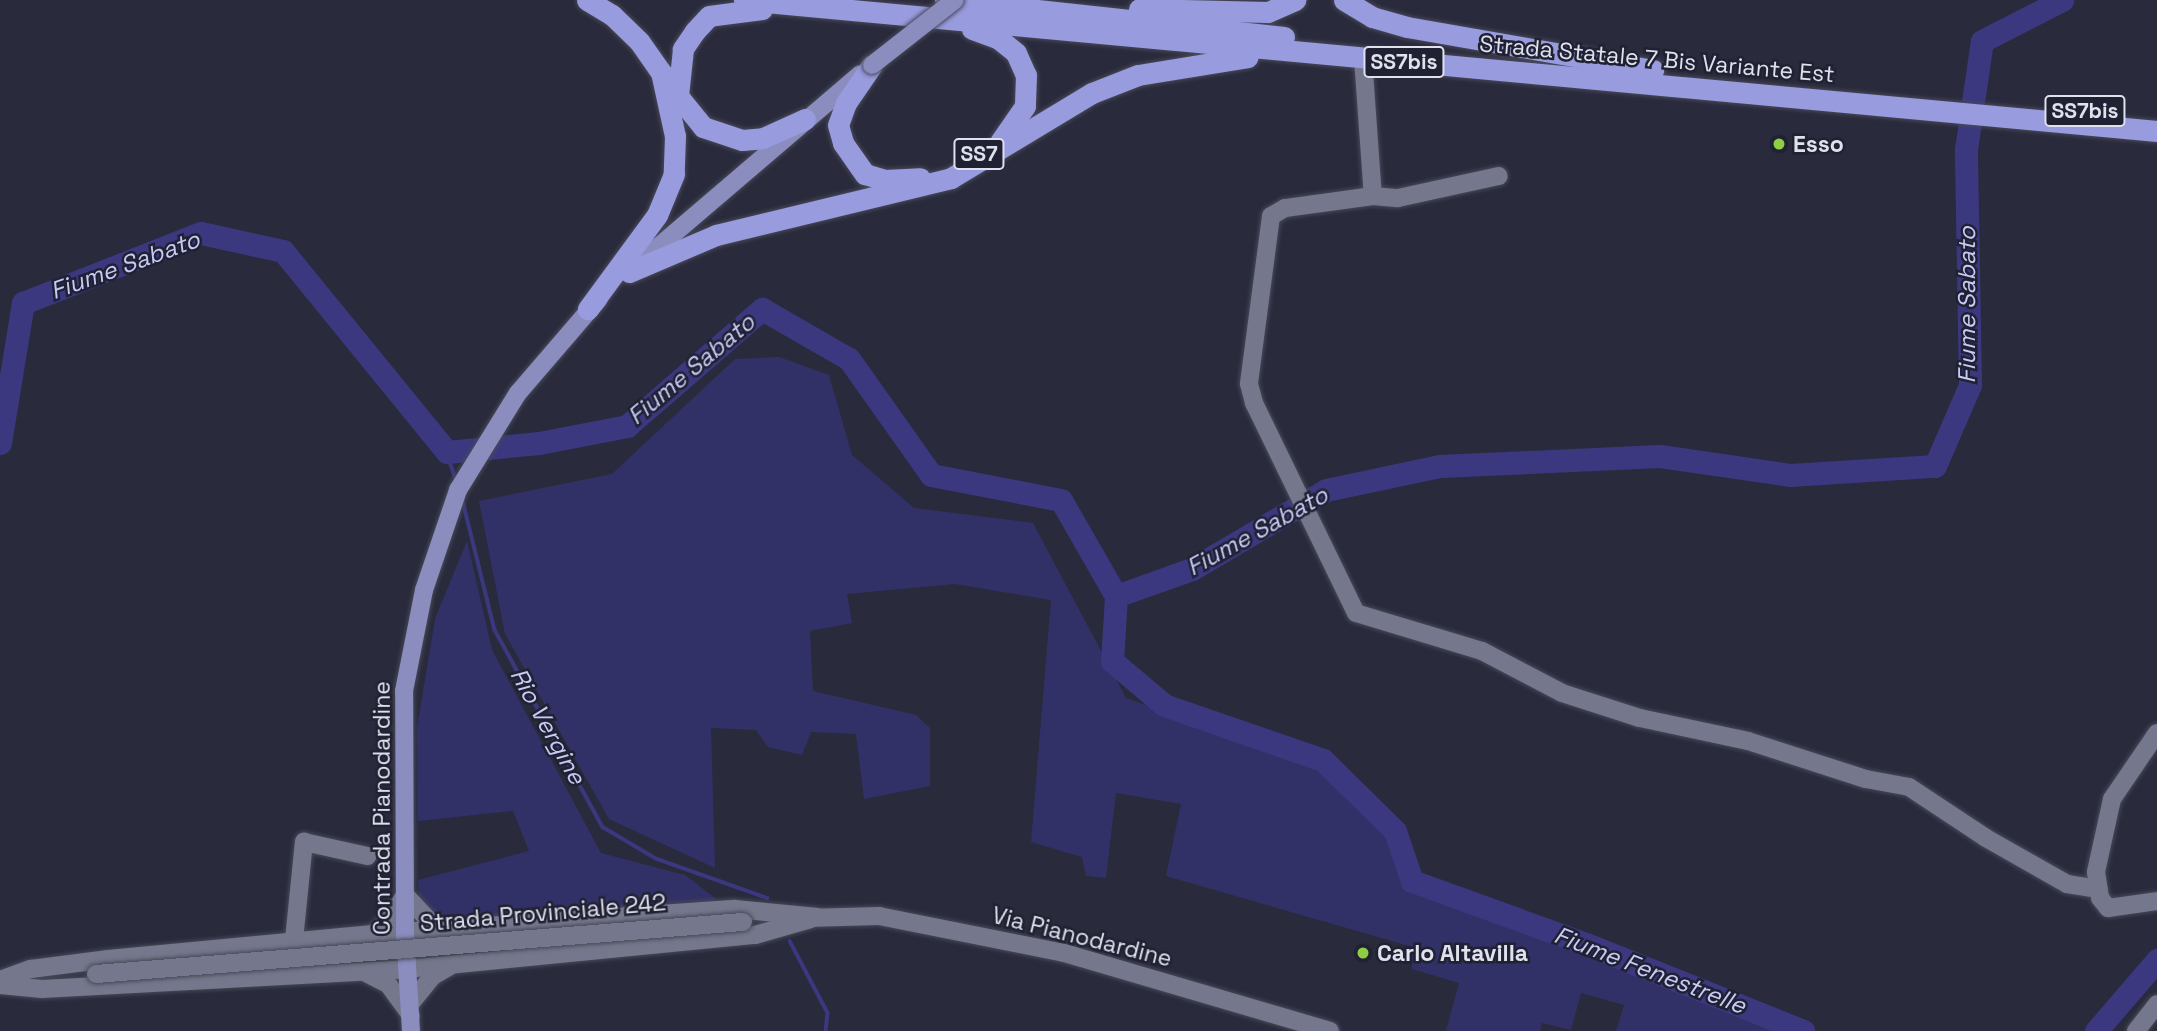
<!DOCTYPE html>
<style>
body{margin:0}
#map{position:relative;width:2157px;height:1031px;overflow:hidden;background:#292a3c;font-family:"Space Grotesk",sans-serif}
div>[style]{position:absolute}
.green>*{inset:0;background:#323167}
.stream>*{height:3.5px;margin:-1.75px;padding:0 1.75px;transform-origin:1.75px;border-radius:1.75px;background:#3b3880}
.river>*{height:23px;margin:-11.5px;padding:0 11.5px;transform-origin:11.5px;border-radius:11.5px;background:#3b3880}
.roads{filter:drop-shadow(0 0 2px #474958) drop-shadow(0 0 2px #474958)}
.minor>*{height:18px;margin:-9px;padding:0 9px;transform-origin:9px;border-radius:9px;background:#75778c}
.major>*{height:18px;margin:-9px;padding:0 9px;transform-origin:9px;border-radius:9px;background:#8a8dbd}
.highway>*{height:21px;margin:-10.5px;padding:0 10.5px;transform-origin:10.5px;border-radius:10.5px;background:#989bde}
.bridges{filter:drop-shadow(0 0 2px #474958) drop-shadow(0 0 2px #474958)}
.minor-bridge>*{height:18px;margin:-9px;padding:0 9px;transform-origin:9px;border-radius:9px;background:#75778c}
.major-bridge>*{height:18px;margin:-9px;padding:0 9px;transform-origin:9px;border-radius:9px;background:#8a8dbd}
.dots>*{width:19px;height:19px;translate:-50% -50%;box-sizing:border-box;border:4px solid #202132;border-radius:50%}
span{translate:-50% -50%;white-space:nowrap;text-align:center;line-height:1.15;-webkit-text-stroke:5px #202132;paint-order:stroke}
.shield-label span{padding:2px 5px;background:#202132;border:2px solid;border-radius:5px;-webkit-text-stroke-width:0}
.shield-label{font-size:21px;color:#dfe1ed;font-weight:700}
.street-label{font-size:23px;color:#dfe1ed}
.poi-label{font-size:23px;color:#dfe1ed;font-weight:700}
.left{translate:0 -50%;text-align:left}
.water-label{font-size:24px;color:#c6caf5;font-style:italic}
</style>
<div id="map">
<div class="green">
<div style="clip-path:polygon(779px 357px,829px 375px,852px 455px,914px 508px,1033px 523px,1126px 698px,1318px 766px,1383px 828px,1406px 884px,1776px 1031px,1616px 1031px,1624px 1005px,1581px 993px,1571px 1030px,1542px 1023px,1540px 1031px,1446px 1031px,1459px 983px,1412px 969px,1413px 947px,1166px 876px,1181px 804px,1116px 793px,1106px 878px,1086px 876px,1082px 857px,1031px 842px,1051px 600px,955px 584px,847px 594px,852px 623px,810px 631px,813px 691px,916px 715px,930px 728px,930px 786px,864px 799px,856px 734px,811px 732px,802px 755px,768px 747px,756px 730px,711px 728px,715px 868px,609px 819px,505px 634px,479px 501px,612px 474px,735px 359px)"></div>
<div style="clip-path:polygon(467px 541px,492px 650px,601px 853px,685px 875px,719px 901px,444px 921px,419px 904px,418px 880px,529px 851px,513px 811px,418px 821px,417px 728px,435px 619px)"></div>
</div>
<div class="stream">
<div style="left:447px;top:452px;width:29px;rotate:72deg"></div>
<div style="left:463px;top:501px;width:133px;rotate:76.1deg"></div>
<div style="left:495px;top:630px;width:225px;rotate:61.3deg"></div>
<div style="left:603px;top:827px;width:63px;rotate:30.7deg"></div>
<div style="left:657px;top:859px;width:117px;rotate:19.5deg"></div>
<div style="left:790px;top:941px;width:81px;rotate:62.2deg"></div>
<div style="left:828px;top:1013px;width:18px;rotate:96deg"></div>
</div>
<div class="river">
<div style="left:0;top:443px;width:142px;rotate:-80.7deg"></div>
<div style="left:23px;top:303px;width:191px;rotate:-21.5deg"></div>
<div style="left:201px;top:233px;width:84px;rotate:12.4deg"></div>
<div style="left:283px;top:251px;width:259px;rotate:50.8deg"></div>
<div style="left:447px;top:452px;width:92px;rotate:-5.6deg"></div>
<div style="left:539px;top:443px;width:90px;rotate:-10.9deg"></div>
<div style="left:627px;top:426px;width:179px;rotate:-40.9deg"></div>
<div style="left:762px;top:309px;width:100px;rotate:29.9deg"></div>
<div style="left:849px;top:359px;width:142px;rotate:54.7deg"></div>
<div style="left:931px;top:475px;width:132px;rotate:10.9deg"></div>
<div style="left:1061px;top:500px;width:111px;rotate:60.2deg"></div>
<div style="left:1116px;top:596px;width:81px;rotate:-19.6deg"></div>
<div style="left:1192px;top:569px;width:156px;rotate:-30.5deg"></div>
<div style="left:1326px;top:490px;width:116px;rotate:-11.9deg"></div>
<div style="left:1440px;top:466px;width:220px;rotate:-2.6deg"></div>
<div style="left:1660px;top:456px;width:131px;rotate:8.3deg"></div>
<div style="left:1790px;top:475px;width:145px;rotate:-3.6deg"></div>
<div style="left:1935px;top:466px;width:88px;rotate:-66.6deg"></div>
<div style="left:1970px;top:385px;width:236px;rotate:-91deg"></div>
<div style="left:1966px;top:149px;width:109px;rotate:-81.6deg"></div>
<div style="left:1982px;top:41px;width:90px;rotate:-27.1deg"></div>
<div style="left:1116px;top:596px;width:65px;rotate:93.5deg"></div>
<div style="left:1112px;top:661px;width:68px;rotate:40.2deg"></div>
<div style="left:1164px;top:705px;width:168px;rotate:19.1deg"></div>
<div style="left:1323px;top:760px;width:101px;rotate:44.6deg"></div>
<div style="left:1395px;top:831px;width:53px;rotate:71.2deg"></div>
<div style="left:1412px;top:881px;width:185px;rotate:19.9deg"></div>
<div style="left:1586px;top:944px;width:234px;rotate:21.8deg"></div>
<div style="left:2096px;top:1031px;width:94px;rotate:-49.3deg"></div>
</div>
<div class="roads">
<div class="minor">
<div style="left:1363px;top:58px;width:138px;rotate:85.9deg"></div>
<div style="left:1373px;top:196px;width:89px;rotate:172.2deg"></div>
<div style="left:1285px;top:208px;width:16px;rotate:150deg"></div>
<div style="left:1271px;top:216px;width:169px;rotate:97.5deg"></div>
<div style="left:1249px;top:384px;width:20px;rotate:75deg"></div>
<div style="left:1254px;top:403px;width:233px;rotate:64.1deg"></div>
<div style="left:1356px;top:613px;width:132px;rotate:16.8deg"></div>
<div style="left:1482px;top:651px;width:90px;rotate:27.7deg"></div>
<div style="left:1562px;top:693px;width:82px;rotate:17.8deg"></div>
<div style="left:1640px;top:718px;width:110px;rotate:12deg"></div>
<div style="left:1748px;top:741px;width:124px;rotate:17.9deg"></div>
<div style="left:1866px;top:779px;width:44px;rotate:10.5deg"></div>
<div style="left:1909px;top:787px;width:92px;rotate:33.5deg"></div>
<div style="left:1986px;top:838px;width:93px;rotate:29.6deg"></div>
<div style="left:2067px;top:884px;width:32px;rotate:9deg"></div>
<div style="left:1373px;top:196px;width:25px;rotate:5deg"></div>
<div style="left:1398px;top:198px;width:103px;rotate:-12.3deg"></div>
<div style="left:2157px;top:733px;width:80px;rotate:124.3deg"></div>
<div style="left:2112px;top:799px;width:75px;rotate:102.4deg"></div>
<div style="left:2096px;top:872px;width:26px;rotate:81deg"></div>
<div style="left:2100px;top:898px;width:13px;rotate:51deg"></div>
<div style="left:2108px;top:908px;width:49px;rotate:-8.1deg"></div>
<div style="left:806px;top:918px;width:73px;rotate:-1.6deg"></div>
<div style="left:879px;top:916px;width:189px;rotate:11.3deg"></div>
<div style="left:1064px;top:953px;width:277px;rotate:16.3deg"></div>
<div style="left:373px;top:934px;width:23px;rotate:-41deg"></div>
<div style="left:390px;top:919px;width:28px;rotate:-58deg"></div>
<div style="left:405px;top:895px;width:47px;rotate:46.7deg"></div>
<div style="left:294px;top:940px;width:99px;rotate:-84.2deg"></div>
<div style="left:304px;top:842px;width:65px;rotate:12.5deg"></div>
<div style="left:364px;top:972px;width:27px;rotate:27deg"></div>
<div style="left:388px;top:984px;width:39px;rotate:54deg"></div>
<div style="left:0;top:980px;width:33px;rotate:-20deg"></div>
<div style="left:31px;top:969px;width:78px;rotate:-7.4deg"></div>
<div style="left:108px;top:959px;width:266px;rotate:-5.4deg"></div>
<div style="left:373px;top:934px;width:363px;rotate:-4deg"></div>
<div style="left:735px;top:909px;width:83px;rotate:5.5deg"></div>
<div style="left:0;top:985px;width:42px;rotate:5.4deg"></div>
<div style="left:42px;top:989px;width:366px;rotate:-3.1deg"></div>
<div style="left:407px;top:969px;width:350px;rotate:-5.6deg"></div>
<div style="left:755px;top:935px;width:58px;rotate:-15.9deg"></div>
<div style="left:410px;top:1004px;width:36px;rotate:-51deg"></div>
<div style="left:433px;top:976px;width:20px;rotate:-30deg"></div>
<div style="left:2136px;top:1031px;width:34px;rotate:-52deg"></div>
</div>
<div class="major">
<div style="left:637px;top:265px;width:294px;rotate:-40.5deg"></div>
<div style="left:411px;top:1031px;width:99px;rotate:-93.5deg"></div>
<div style="left:405px;top:932px;width:241px;rotate:-90.2deg"></div>
<div style="left:404px;top:691px;width:103px;rotate:-78.8deg"></div>
<div style="left:424px;top:590px;width:106px;rotate:-71.2deg"></div>
<div style="left:458px;top:490px;width:114px;rotate:-58.3deg"></div>
<div style="left:518px;top:393px;width:123px;rotate:-49.3deg"></div>
</div>
<div class="highway">
<div style="left:587px;top:0;width:29px;rotate:31deg"></div>
<div style="left:612px;top:15px;width:37px;rotate:44deg"></div>
<div style="left:639px;top:41px;width:38px;rotate:55deg"></div>
<div style="left:661px;top:72px;width:66px;rotate:77.7deg"></div>
<div style="left:675px;top:136px;width:38px;rotate:92deg"></div>
<div style="left:674px;top:174px;width:44px;rotate:112.5deg"></div>
<div style="left:657px;top:215px;width:117px;rotate:126.3deg"></div>
<div style="left:744px;top:0;width:1419px;rotate:5.3deg"></div>
<div style="left:945px;top:0;width:341px;rotate:6.2deg"></div>
<div style="left:1344px;top:0;width:33px;rotate:31deg"></div>
<div style="left:1372px;top:17px;width:36px;rotate:16deg"></div>
<div style="left:1407px;top:27px;width:250px;rotate:9.9deg"></div>
<div style="left:762px;top:9px;width:53px;rotate:172.5deg"></div>
<div style="left:709px;top:16px;width:21px;rotate:133deg"></div>
<div style="left:695px;top:31px;width:22px;rotate:124deg"></div>
<div style="left:683px;top:49px;width:47px;rotate:96.1deg"></div>
<div style="left:678px;top:96px;width:40px;rotate:51deg"></div>
<div style="left:703px;top:127px;width:41px;rotate:18.4deg"></div>
<div style="left:742px;top:140px;width:21px;rotate:-5deg"></div>
<div style="left:763px;top:138px;width:46px;rotate:-24.3deg"></div>
<div style="left:1139px;top:9px;width:129px;rotate:1.3deg"></div>
<div style="left:1268px;top:12px;width:30px;rotate:-24deg"></div>
<div style="left:972px;top:29px;width:29px;rotate:20deg"></div>
<div style="left:999px;top:39px;width:22px;rotate:39deg"></div>
<div style="left:1016px;top:53px;width:24px;rotate:66deg"></div>
<div style="left:1026px;top:75px;width:31px;rotate:92deg"></div>
<div style="left:1025px;top:106px;width:44px;rotate:124.8deg"></div>
<div style="left:872px;top:65px;width:46px;rotate:124.4deg"></div>
<div style="left:846px;top:103px;width:23px;rotate:110deg"></div>
<div style="left:838px;top:125px;width:19px;rotate:74deg"></div>
<div style="left:843px;top:143px;width:38px;rotate:55deg"></div>
<div style="left:865px;top:174px;width:21px;rotate:17deg"></div>
<div style="left:885px;top:180px;width:35px;rotate:-3deg"></div>
<div style="left:629px;top:272px;width:95px;rotate:-23deg"></div>
<div style="left:716px;top:235px;width:242px;rotate:-13.6deg"></div>
<div style="left:951px;top:178px;width:165px;rotate:-31.1deg"></div>
<div style="left:1092px;top:93px;width:49px;rotate:-21.4deg"></div>
<div style="left:1138px;top:75px;width:111px;rotate:-9.3deg"></div>
</div>
</div>
<div class="bridges">
<div class="minor-bridge">
<div style="left:96px;top:974px;width:649px;rotate:-4.6deg"></div>
</div>
<div class="major-bridge">
<div style="left:872px;top:65px;width:105px;rotate:-38.1deg"></div>
</div>
</div>
<div class="dots">
<div style="left:1779px;top:144px;background:#8dce44"></div>
<div style="left:1363px;top:953px;background:#8dce44"></div>
</div>
<div class="shield-label">
<span style="left:1404px;top:62px">SS7bis</span>
<span style="left:2085px;top:111px">SS7bis</span>
<span style="left:979px;top:154px">SS7</span>
</div>
<div class="street-label">
<span style="left:1657px;top:59px;rotate:5deg">Strada Statale 7 Bis Variante Est</span>
<span style="left:382px;top:808px;rotate:-90deg">Contrada Pianodardine</span>
<span style="left:543px;top:913px;rotate:-5deg">Strada Provinciale 242</span>
<span style="left:1082px;top:937px;rotate:14deg">Via Pianodardine</span>
</div>
<div class="poi-label">
<span class="left" style="left:1793px;top:144px">Esso</span>
<span class="left" style="left:1377px;top:953px">Carlo Altavilla</span>
</div>
<div class="water-label">
<span style="left:125px;top:265px;rotate:-20deg">Fiume Sabato</span>
<span style="left:1967px;top:305px;rotate:-90deg">Fiume Sabato</span>
<span style="left:691px;top:369px;rotate:-40deg">Fiume Sabato</span>
<span style="left:1257px;top:531px;rotate:-29deg">Fiume Sabato</span>
<span style="left:548px;top:726px;rotate:61deg">Rio Vergine</span>
<span style="left:1650px;top:970px;rotate:21deg">Fiume Fenestrelle</span>
</div>
</div>
